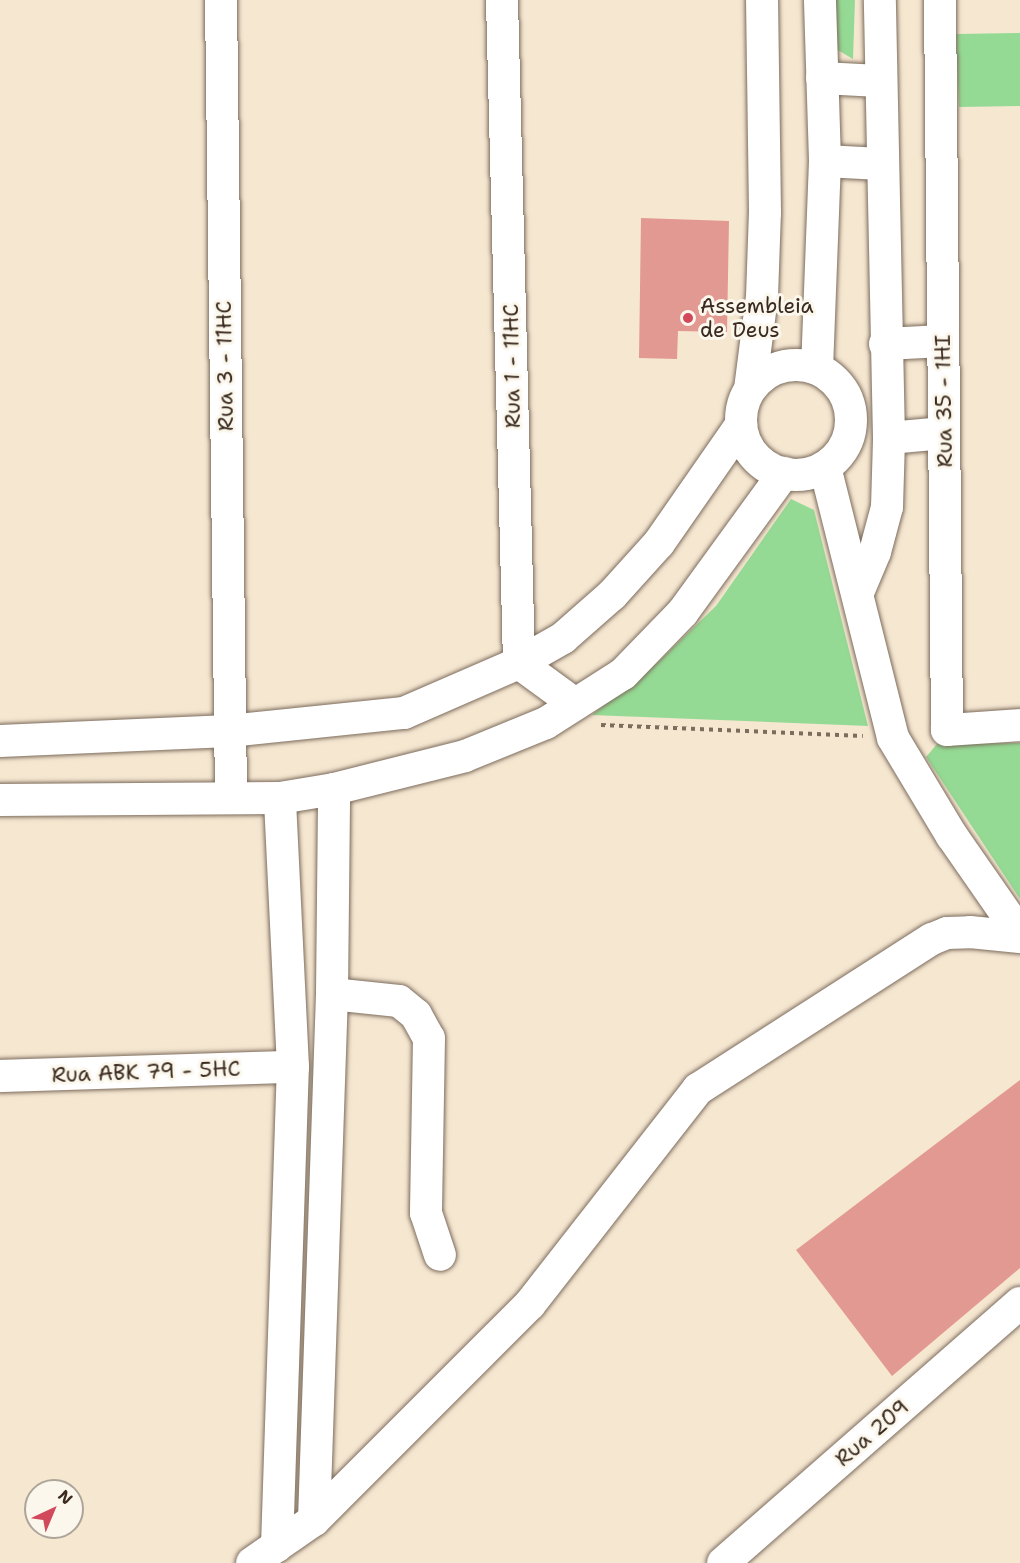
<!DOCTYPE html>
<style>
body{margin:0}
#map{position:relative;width:1020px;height:1563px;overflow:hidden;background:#f6e7d1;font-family:"Shantell Sans",sans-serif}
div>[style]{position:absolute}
.green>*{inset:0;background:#95da94}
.building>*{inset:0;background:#e29991}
.path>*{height:4px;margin-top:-2px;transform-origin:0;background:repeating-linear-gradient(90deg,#7c6c5d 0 4.5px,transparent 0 9px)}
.roads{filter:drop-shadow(0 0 2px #7c6c5d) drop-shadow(0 0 2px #7c6c5d)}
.minor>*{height:32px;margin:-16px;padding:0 16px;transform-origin:16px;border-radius:16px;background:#fff}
.minor>.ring{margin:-16px;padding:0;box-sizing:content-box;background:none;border:32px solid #fff;border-radius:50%}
.dots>*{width:16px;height:16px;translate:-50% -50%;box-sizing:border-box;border:3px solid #fbf7ec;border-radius:50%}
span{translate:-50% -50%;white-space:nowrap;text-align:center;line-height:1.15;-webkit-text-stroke:6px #fbf7ec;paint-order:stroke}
.poi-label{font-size:21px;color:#3b2a1e}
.left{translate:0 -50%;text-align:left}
.street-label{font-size:21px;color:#3b2a1e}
.north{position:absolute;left:24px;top:1479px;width:60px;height:60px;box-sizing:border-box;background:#fbf7ec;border:2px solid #aea59a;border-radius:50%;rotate:44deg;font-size:16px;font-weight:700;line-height:24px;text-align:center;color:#3b2a1e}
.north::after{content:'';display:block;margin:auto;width:21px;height:27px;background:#d1495b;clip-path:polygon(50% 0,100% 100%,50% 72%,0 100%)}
</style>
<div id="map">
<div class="green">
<div style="clip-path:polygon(836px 0,855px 0,853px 59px,836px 49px)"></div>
<div style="clip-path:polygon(1020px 33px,1020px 106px,959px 107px,956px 34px)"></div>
<div style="clip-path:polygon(791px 499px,814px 510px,868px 726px,592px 715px,656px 664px,716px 606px)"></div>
<div style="clip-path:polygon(1020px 743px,1020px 899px,926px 757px,937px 744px)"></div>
</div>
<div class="building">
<div style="clip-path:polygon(641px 218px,729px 221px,727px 332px,678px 331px,677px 359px,639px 358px)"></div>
<div style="clip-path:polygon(1020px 1080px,1020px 1268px,892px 1376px,796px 1250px)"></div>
</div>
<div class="path">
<div style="left:601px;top:725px;width:262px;rotate:2.4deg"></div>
</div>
<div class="roads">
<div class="minor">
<div style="left:221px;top:0;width:798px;rotate:89.28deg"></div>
<div style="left:502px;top:0;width:663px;rotate:88.53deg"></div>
<div style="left:519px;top:663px;width:69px;rotate:36.2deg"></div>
<div style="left:940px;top:0;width:730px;rotate:89.45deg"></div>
<div style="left:947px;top:730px;width:73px;rotate:-3.9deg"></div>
<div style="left:822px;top:78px;width:57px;rotate:3deg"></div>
<div style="left:825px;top:161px;width:56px;rotate:3.1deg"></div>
<div style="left:885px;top:344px;width:58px;rotate:-3deg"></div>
<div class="ring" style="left:741px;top:365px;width:78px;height:78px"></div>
<div style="left:817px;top:369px;width:208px;rotate:-87.8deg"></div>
<div style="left:825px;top:161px;width:161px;rotate:-91.8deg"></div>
<div style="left:750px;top:389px;width:93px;rotate:-82.6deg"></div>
<div style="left:762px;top:297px;width:84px;rotate:-88deg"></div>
<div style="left:765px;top:213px;width:213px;rotate:-90.8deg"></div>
<div style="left:889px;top:438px;width:55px;rotate:-5.2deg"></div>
<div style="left:825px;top:467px;width:279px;rotate:75.9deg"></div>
<div style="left:893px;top:738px;width:114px;rotate:59deg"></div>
<div style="left:952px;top:836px;width:119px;rotate:55.2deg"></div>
<div style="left:859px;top:590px;width:41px;rotate:-67.2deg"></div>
<div style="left:875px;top:552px;width:47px;rotate:-75.1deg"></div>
<div style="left:887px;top:507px;width:69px;rotate:-88.3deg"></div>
<div style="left:889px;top:438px;width:438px;rotate:-91.2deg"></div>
<div style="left:0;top:741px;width:229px;rotate:-2.5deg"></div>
<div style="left:229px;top:731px;width:176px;rotate:-5.9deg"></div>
<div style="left:404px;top:713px;width:125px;rotate:-23.5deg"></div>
<div style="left:519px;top:663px;width:51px;rotate:-29.6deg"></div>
<div style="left:563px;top:638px;width:65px;rotate:-41.3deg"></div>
<div style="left:612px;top:595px;width:70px;rotate:-47.9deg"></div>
<div style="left:659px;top:543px;width:144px;rotate:-55.2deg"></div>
<div style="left:0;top:800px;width:280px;rotate:-0.4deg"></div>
<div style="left:280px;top:798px;width:55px;rotate:-9.5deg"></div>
<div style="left:334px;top:789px;width:135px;rotate:-14.1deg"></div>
<div style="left:465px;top:756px;width:87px;rotate:-22.2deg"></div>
<div style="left:546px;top:723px;width:91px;rotate:-32.5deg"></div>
<div style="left:623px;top:674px;width:86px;rotate:-45.9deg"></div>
<div style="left:683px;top:612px;width:172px;rotate:-54deg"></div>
<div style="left:332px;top:994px;width:67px;rotate:6deg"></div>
<div style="left:399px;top:1001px;width:22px;rotate:39deg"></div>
<div style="left:416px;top:1015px;width:26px;rotate:61deg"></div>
<div style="left:429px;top:1038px;width:175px;rotate:91deg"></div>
<div style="left:426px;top:1213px;width:44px;rotate:71.6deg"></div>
<div style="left:0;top:1076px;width:293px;rotate:-1.8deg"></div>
<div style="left:314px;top:1520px;width:526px;rotate:-88.04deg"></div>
<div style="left:332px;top:994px;width:205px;rotate:-89.4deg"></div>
<div style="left:277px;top:1546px;width:479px;rotate:-88.1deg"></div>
<div style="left:293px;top:1067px;width:269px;rotate:-92.8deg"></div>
<div style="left:252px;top:1563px;width:75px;rotate:-34.7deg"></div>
<div style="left:314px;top:1520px;width:305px;rotate:-45deg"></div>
<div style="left:530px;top:1304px;width:273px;rotate:-52deg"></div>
<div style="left:698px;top:1089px;width:278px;rotate:-32.7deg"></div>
<div style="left:932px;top:939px;width:16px;rotate:-22deg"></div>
<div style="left:947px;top:933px;width:23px;rotate:-2deg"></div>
<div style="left:970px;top:932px;width:50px;rotate:5.7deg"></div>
<div style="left:723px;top:1563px;width:395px;rotate:-41.2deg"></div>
</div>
</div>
<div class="dots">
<div style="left:688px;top:318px;background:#d1495b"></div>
</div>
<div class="poi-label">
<span class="left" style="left:700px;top:318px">Assembleia<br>de Deus</span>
</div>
<div class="street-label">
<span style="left:225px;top:366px;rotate:-91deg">Rua 3 - 11HC</span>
<span style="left:512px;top:366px;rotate:-91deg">Rua 1 - 11HC</span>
<span style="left:944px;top:401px;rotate:-91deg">Rua 35 - 1HI</span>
<span style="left:146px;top:1072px;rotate:-2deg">Rua ABK 79 - 5HC</span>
<span style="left:872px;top:1433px;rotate:-41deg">Rua 209</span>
</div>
<div class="north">N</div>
</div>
